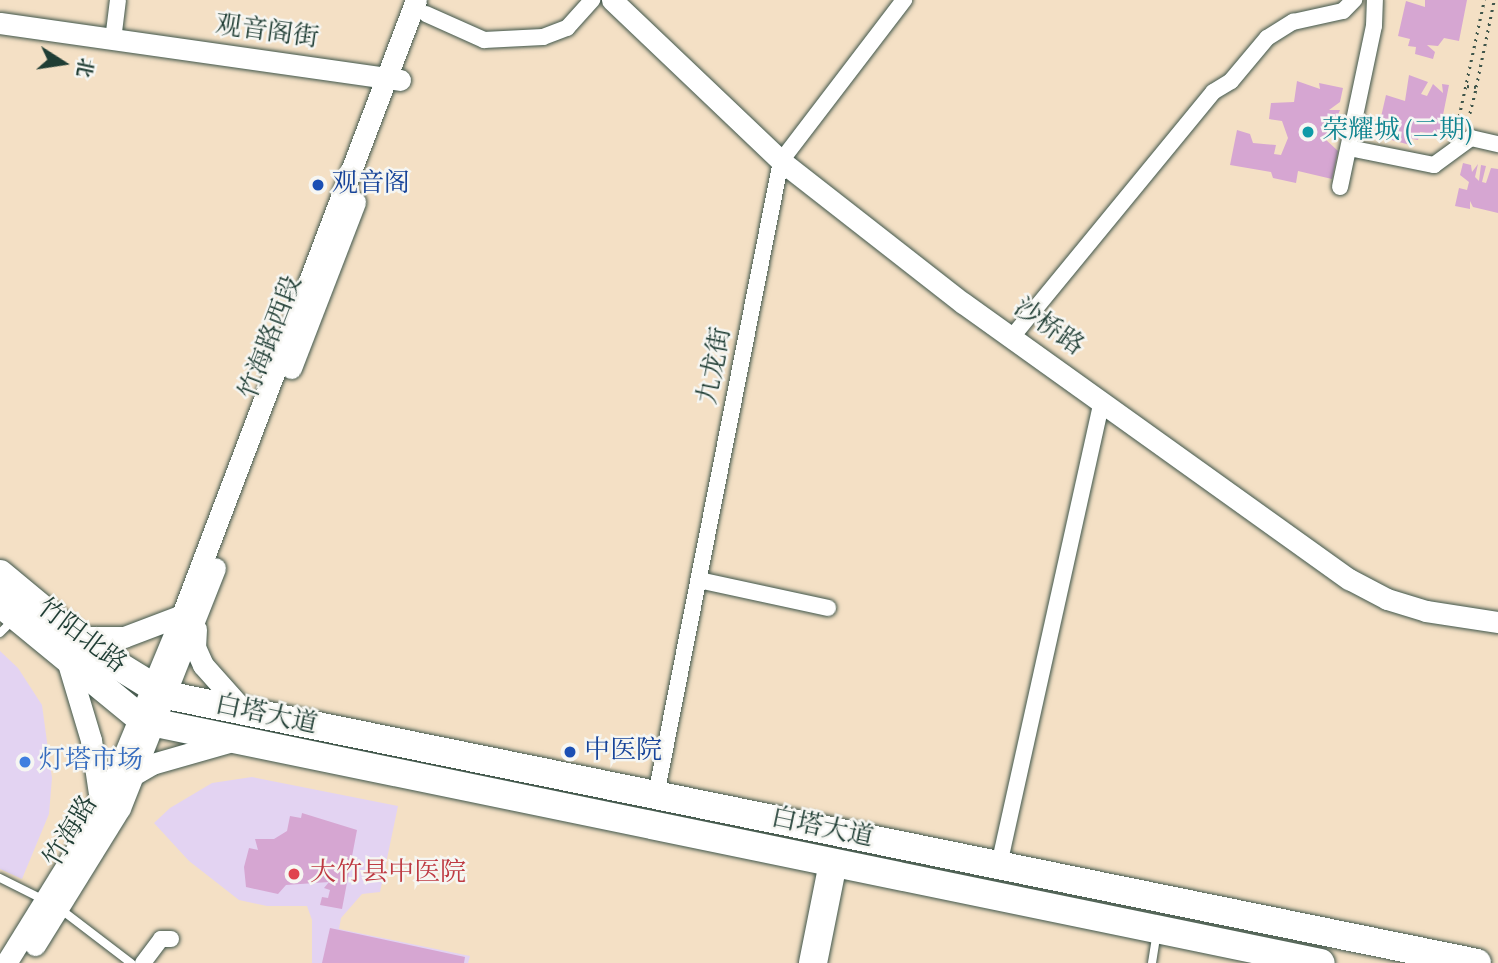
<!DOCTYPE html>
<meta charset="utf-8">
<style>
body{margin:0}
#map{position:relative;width:1498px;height:963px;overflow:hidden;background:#f4e0c5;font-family:Vollkorn,"Noto Serif SC",serif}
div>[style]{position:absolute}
.built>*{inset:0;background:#e3d3f2}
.building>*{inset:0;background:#d6a6d2}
.path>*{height:2.5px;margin-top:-1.25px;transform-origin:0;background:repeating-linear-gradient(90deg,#3f554a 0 2px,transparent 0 7px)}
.roads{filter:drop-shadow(0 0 2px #3f554a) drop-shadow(0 0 2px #3f554a)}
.lane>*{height:8px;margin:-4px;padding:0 4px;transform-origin:4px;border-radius:4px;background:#fff}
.street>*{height:16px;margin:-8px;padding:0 8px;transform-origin:8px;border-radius:8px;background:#fff}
.secondary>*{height:21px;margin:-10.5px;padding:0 10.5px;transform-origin:10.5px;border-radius:10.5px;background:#fff}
.highway>*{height:28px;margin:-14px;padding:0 14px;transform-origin:14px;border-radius:14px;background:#fff}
.dots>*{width:19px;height:19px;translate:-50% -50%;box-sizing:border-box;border:4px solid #f6f6f2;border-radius:50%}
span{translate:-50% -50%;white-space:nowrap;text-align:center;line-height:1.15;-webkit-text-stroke:5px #f6f6f2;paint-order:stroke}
.street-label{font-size:26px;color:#1f3d34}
.culture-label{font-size:26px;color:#0d838f}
.left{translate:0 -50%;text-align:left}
.transit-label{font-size:26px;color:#164399}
.shop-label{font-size:26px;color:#366cbe}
.health-label{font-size:26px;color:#be3a42}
.north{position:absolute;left:28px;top:28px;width:70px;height:70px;-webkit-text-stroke:5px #f6f6f2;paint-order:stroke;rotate:102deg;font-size:19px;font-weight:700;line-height:28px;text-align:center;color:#1f3d34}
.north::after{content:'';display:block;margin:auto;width:24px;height:32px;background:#1f3d34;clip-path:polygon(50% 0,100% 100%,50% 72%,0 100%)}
</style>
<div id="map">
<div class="built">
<div style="clip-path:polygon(0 651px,18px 668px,42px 705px,52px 778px,49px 814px,22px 879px,0 869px)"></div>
<div style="clip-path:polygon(252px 777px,398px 806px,380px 892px,362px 894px,341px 918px,339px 929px,470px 956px,468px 963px,312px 963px,312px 920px,307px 906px,267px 906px,239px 900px,189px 861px,154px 823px,170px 808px,212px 783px)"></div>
</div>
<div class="building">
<div style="clip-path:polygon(1425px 0,1467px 0,1459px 41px,1444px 38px,1438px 46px,1427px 45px,1435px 52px,1433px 59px,1415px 54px,1416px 47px,1408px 46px,1410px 39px,1398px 36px,1406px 1px,1425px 7px)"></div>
<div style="clip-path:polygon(1409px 75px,1428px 82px,1421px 94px,1427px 96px,1433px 84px,1443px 93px,1442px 84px,1449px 85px,1439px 135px,1420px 132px,1418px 140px,1407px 138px,1410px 145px,1388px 139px,1390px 132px,1378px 130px,1386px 95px,1405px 101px)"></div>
<div style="clip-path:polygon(1297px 81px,1320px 89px,1319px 83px,1343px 88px,1340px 102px,1329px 110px,1340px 110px,1337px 117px,1344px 118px,1342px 133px,1332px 131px,1324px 138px,1338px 151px,1332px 179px,1298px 171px,1296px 183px,1273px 178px,1271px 172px,1230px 165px,1237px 130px,1250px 134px,1253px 143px,1276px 145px,1274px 154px,1281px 155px,1288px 138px,1282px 121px,1269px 119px,1271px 103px,1294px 102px)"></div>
<div style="clip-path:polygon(1463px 163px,1471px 165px,1472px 172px,1478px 164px,1475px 177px,1479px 181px,1481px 165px,1486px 166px,1482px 182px,1486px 183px,1491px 168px,1498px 169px,1498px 213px,1473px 207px,1470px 201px,1470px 209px,1455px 206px,1459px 188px,1467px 190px,1469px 182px,1460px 175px)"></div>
<div style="clip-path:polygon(302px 813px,357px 830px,342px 909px,320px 905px,322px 897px,328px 898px,330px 890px,324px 888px,329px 882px,286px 885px,278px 894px,246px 887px,244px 867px,249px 848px,258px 850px,255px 839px,274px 839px,287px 831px,290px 816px,301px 818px)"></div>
<div style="clip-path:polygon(330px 928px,465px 957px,464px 963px,322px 963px)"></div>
</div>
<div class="path">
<div style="left:1467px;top:86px;width:9px;rotate:6deg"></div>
<div style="left:1476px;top:87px;width:89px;rotate:-78.3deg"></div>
<div style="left:1457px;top:124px;width:12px;rotate:-20deg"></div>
<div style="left:1468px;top:120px;width:34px;rotate:-76deg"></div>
<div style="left:1456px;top:130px;width:133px;rotate:-77.8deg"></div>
</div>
<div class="roads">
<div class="lane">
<div style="left:0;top:633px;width:20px;rotate:-45deg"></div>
<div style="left:0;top:878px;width:49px;rotate:26.6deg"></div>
<div style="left:59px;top:908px;width:91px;rotate:37.4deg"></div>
<div style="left:1152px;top:963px;width:31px;rotate:-81deg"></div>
</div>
<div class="street">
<div style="left:426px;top:14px;width:64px;rotate:24.1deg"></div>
<div style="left:484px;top:40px;width:59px;rotate:-2.9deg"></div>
<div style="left:543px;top:37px;width:26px;rotate:-21deg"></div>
<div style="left:567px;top:28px;width:38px;rotate:-48deg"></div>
<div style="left:113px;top:40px;width:40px;rotate:-82.9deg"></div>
<div style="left:1349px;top:148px;width:87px;rotate:11.3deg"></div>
<div style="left:1434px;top:165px;width:46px;rotate:-36.1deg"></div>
<div style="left:1471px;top:138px;width:28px;rotate:13deg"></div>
<div style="left:1340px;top:187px;width:165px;rotate:-78.1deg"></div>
<div style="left:1374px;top:26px;width:26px;rotate:-88deg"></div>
<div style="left:1012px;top:337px;width:317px;rotate:-50.6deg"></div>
<div style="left:1213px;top:92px;width:21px;rotate:-31deg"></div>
<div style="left:1231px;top:81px;width:56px;rotate:-50.1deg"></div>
<div style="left:1267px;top:38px;width:31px;rotate:-32deg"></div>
<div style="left:1293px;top:22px;width:51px;rotate:-12.4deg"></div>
<div style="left:1343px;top:11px;width:16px;rotate:-45deg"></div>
<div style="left:699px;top:580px;width:132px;rotate:12.2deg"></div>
<div style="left:656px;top:795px;width:646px;rotate:-78.85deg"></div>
<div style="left:781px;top:161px;width:203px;rotate:-52.6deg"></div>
<div style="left:999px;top:865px;width:475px;rotate:-77.5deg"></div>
<div style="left:143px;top:963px;width:30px;rotate:-53deg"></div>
<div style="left:161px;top:939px;width:10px"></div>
</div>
<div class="secondary">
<div style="left:612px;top:0;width:233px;rotate:43.6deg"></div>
<div style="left:781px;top:161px;width:231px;rotate:38deg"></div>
<div style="left:963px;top:303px;width:475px;rotate:35.6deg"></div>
<div style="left:1349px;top:579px;width:43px;rotate:27.8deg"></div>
<div style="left:1387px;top:599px;width:41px;rotate:17.1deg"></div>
<div style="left:1426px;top:611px;width:73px;rotate:8.7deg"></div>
<div style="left:0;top:23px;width:404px;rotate:8.1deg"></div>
<div style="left:291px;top:368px;width:178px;rotate:-68.9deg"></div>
<div style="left:196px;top:629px;width:18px;rotate:93deg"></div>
<div style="left:195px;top:647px;width:20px;rotate:66deg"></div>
<div style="left:203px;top:665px;width:62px;rotate:48.3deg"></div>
<div style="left:75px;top:637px;width:49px"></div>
<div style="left:124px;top:637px;width:62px;rotate:-20.8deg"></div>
<div style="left:67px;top:660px;width:84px;rotate:73.3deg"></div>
<div style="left:91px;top:740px;width:68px;rotate:81.5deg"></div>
<div style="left:135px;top:774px;width:20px;rotate:-30deg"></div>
<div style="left:152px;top:764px;width:83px;rotate:-16deg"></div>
<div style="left:35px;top:945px;width:161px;rotate:-58.2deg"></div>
<div style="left:120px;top:808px;width:258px;rotate:-68.4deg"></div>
<div style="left:6px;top:963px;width:180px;rotate:-58.2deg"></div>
<div style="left:101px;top:810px;width:211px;rotate:-67.4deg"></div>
<div style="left:182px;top:615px;width:658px;rotate:-69.17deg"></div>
</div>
<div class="highway">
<div style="left:0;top:574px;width:114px;rotate:39.7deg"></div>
<div style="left:88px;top:647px;width:92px;rotate:31.6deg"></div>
<div style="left:166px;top:695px;width:1338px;rotate:11.55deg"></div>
<div style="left:0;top:603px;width:180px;rotate:39.4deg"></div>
<div style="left:139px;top:717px;width:18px;rotate:19deg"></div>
<div style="left:156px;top:723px;width:1189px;rotate:11.64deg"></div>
<div style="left:813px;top:963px;width:102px;rotate:-78.7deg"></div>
</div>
</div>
<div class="dots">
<div style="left:1308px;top:132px;background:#0f9aa8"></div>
<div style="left:318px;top:185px;background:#1a4fb4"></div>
<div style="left:570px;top:752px;background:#1a4fb4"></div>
<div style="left:25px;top:762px;background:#3f7fe0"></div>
<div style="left:294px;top:874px;background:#e0444e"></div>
</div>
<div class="street-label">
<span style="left:267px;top:33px;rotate:8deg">观音阁街</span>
<span style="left:1048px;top:328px;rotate:35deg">沙桥路</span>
<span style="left:272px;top:338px;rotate:-69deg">竹海路西段</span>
<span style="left:716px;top:366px;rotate:-79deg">九龙街</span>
<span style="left:81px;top:637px;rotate:37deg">竹阳北路</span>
<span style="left:266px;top:716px;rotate:12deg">白塔大道</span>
<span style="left:822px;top:829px;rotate:12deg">白塔大道</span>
<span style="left:72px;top:832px;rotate:-59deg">竹海路</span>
</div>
<div class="culture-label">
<span class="left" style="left:1322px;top:132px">荣耀城 (二期)</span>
</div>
<div class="transit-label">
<span class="left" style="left:332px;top:185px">观音阁</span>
<span class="left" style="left:584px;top:752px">中医院</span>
</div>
<div class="shop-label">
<span class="left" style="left:39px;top:762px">灯塔市场</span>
</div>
<div class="health-label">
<span class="left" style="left:310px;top:874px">大竹县中医院</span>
</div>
<div class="north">北</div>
</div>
